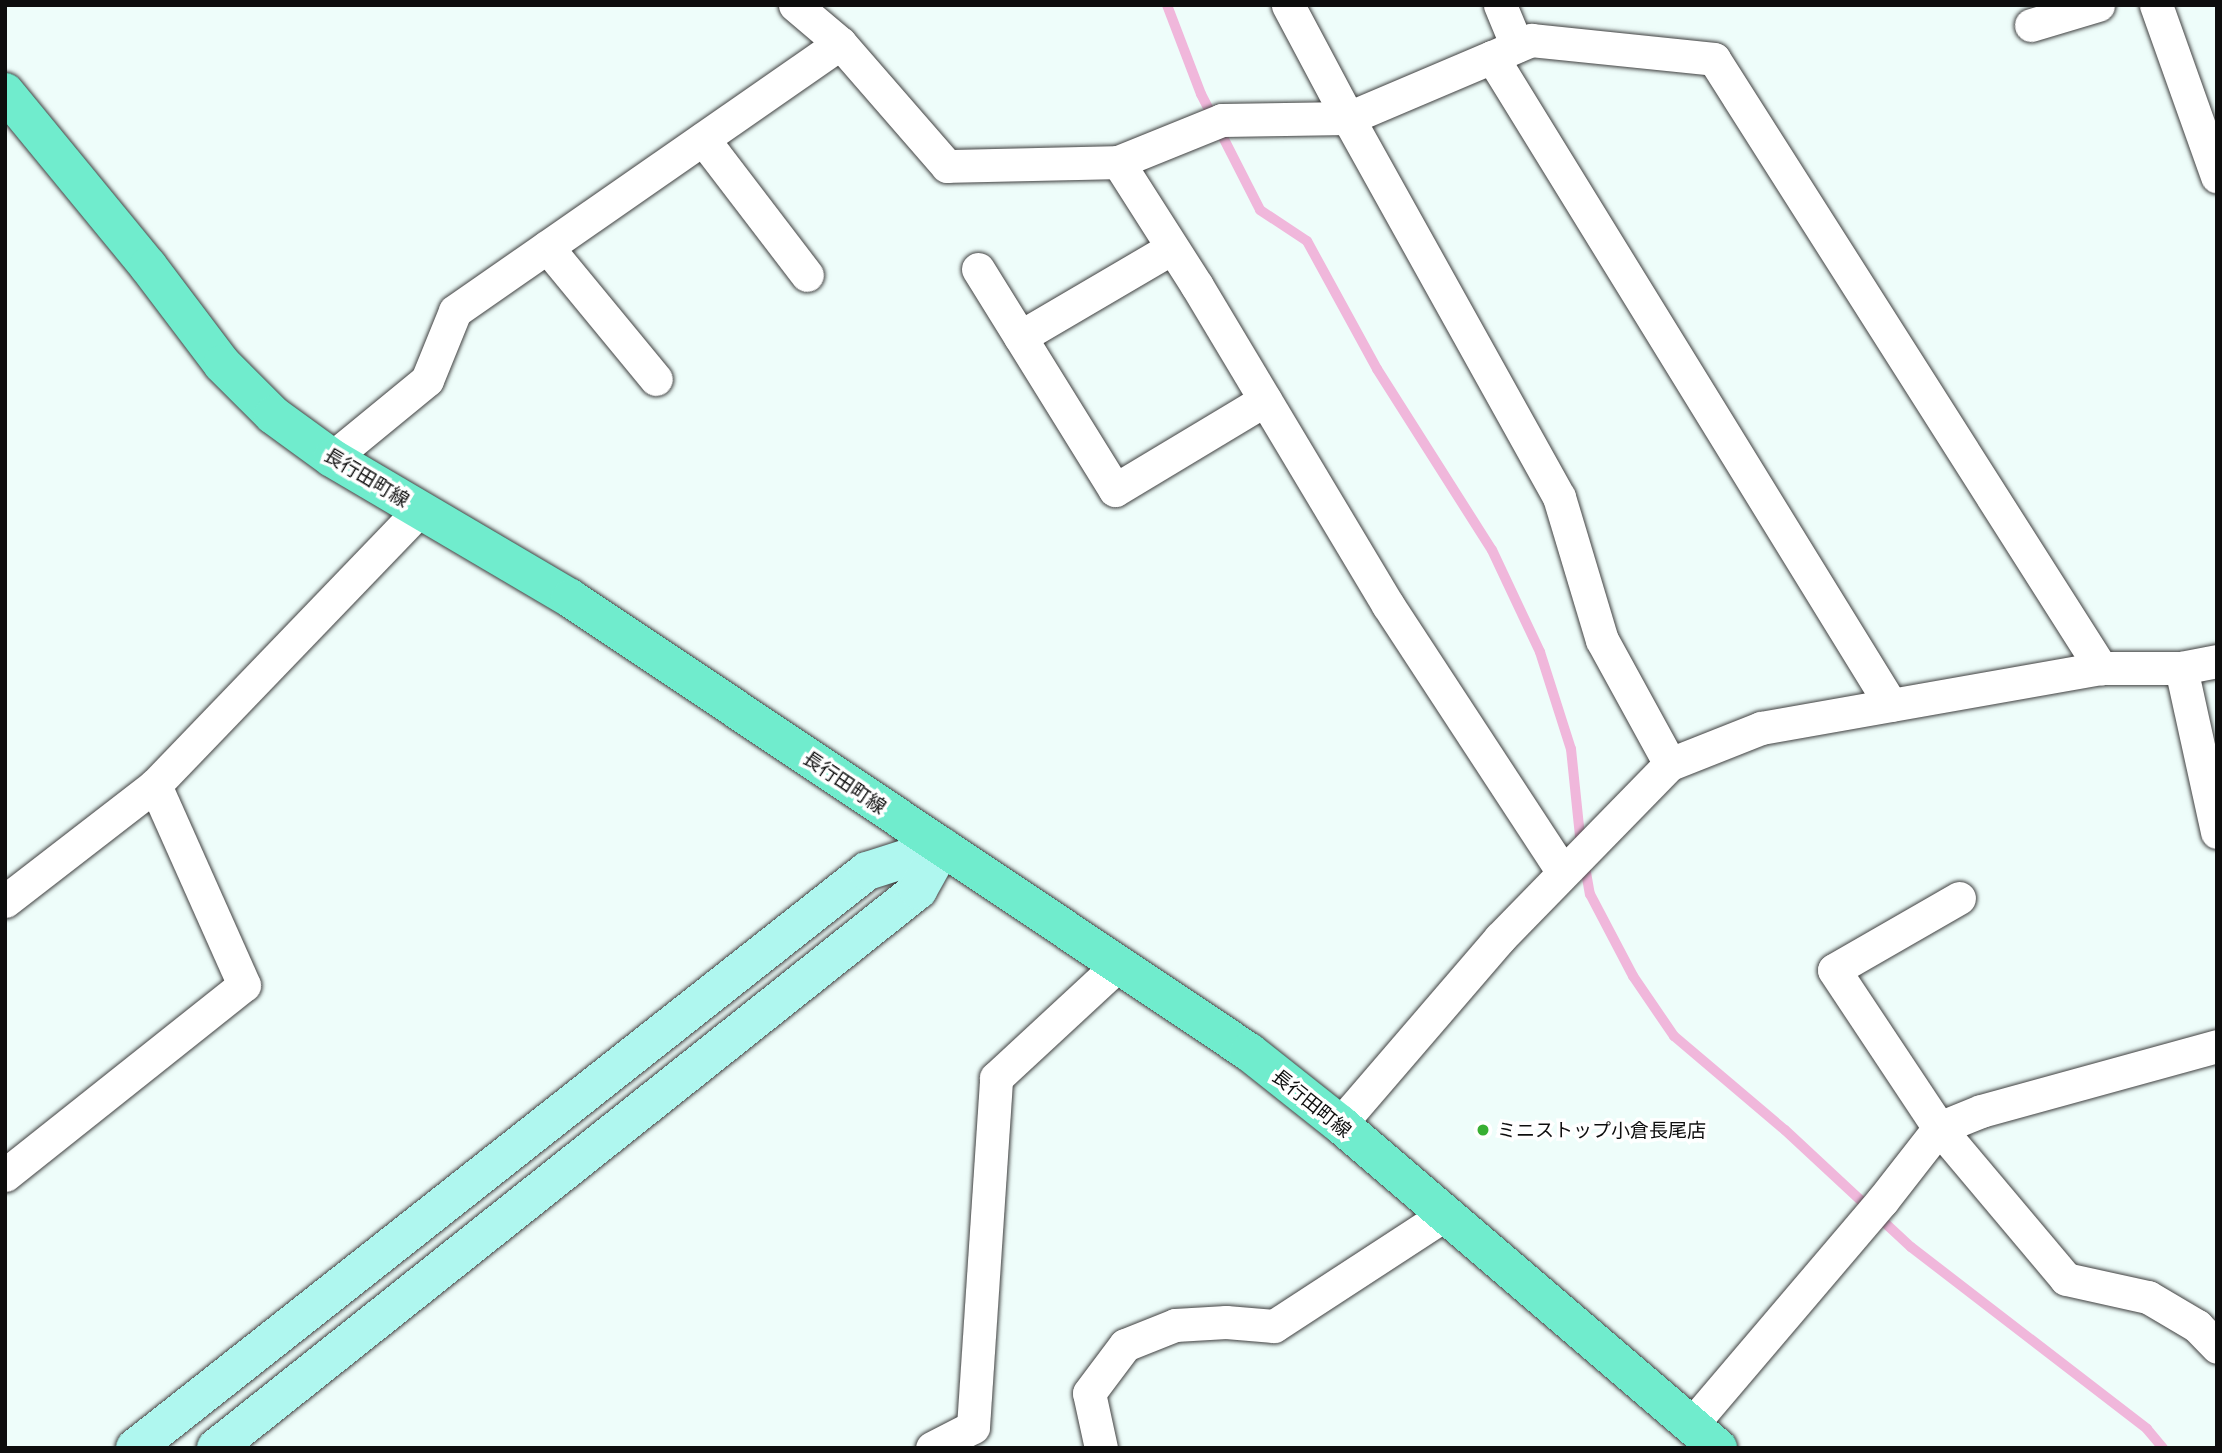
<!DOCTYPE html>
<meta charset="utf-8">
<style>
body{margin:0}
#map{position:relative;width:2222px;height:1453px;overflow:hidden;background:#eefdfa;font-family:"Playfair Display","Noto Sans JP",serif}
div>[style]{position:absolute}
.stream>*{height:10px;margin:-5px;padding:0 5px;transform-origin:5px;border-radius:5px;background:#f0b7db}
.roads{filter:drop-shadow(0 0 2px #404040) drop-shadow(0 0 2px #404040)}
.street>*{height:33px;margin:-16.5px;padding:0 16.5px;transform-origin:16.5px;border-radius:16.5px;background:#fff}
.secondary>*{height:38px;margin:-19px;padding:0 19px;transform-origin:19px;border-radius:19px;background:#aff7ef}
.primary>*{height:38px;margin:-19px;padding:0 19px;transform-origin:19px;border-radius:19px;background:#70eccd}
.dots>*{width:19px;height:19px;translate:-50% -50%;box-sizing:border-box;border:4px solid #fff;border-radius:50%}
span{translate:-50% -50%;white-space:nowrap;text-align:center;line-height:1.15;-webkit-text-stroke:7px #fff;paint-order:stroke}
.street-label{font-size:19px;color:#0d0d0d}
.poi-label{font-size:19px;color:#0d0d0d}
.left{translate:0 -50%;text-align:left}
.frame{position:absolute;inset:0;border:7px solid #0d0d0d;pointer-events:none}
</style>
<div id="map">
<div class="stream">
<div style="left:1167px;top:5px;width:95px;rotate:69.1deg"></div>
<div style="left:1201px;top:94px;width:130px;rotate:63deg"></div>
<div style="left:1260px;top:210px;width:56px;rotate:33.4deg"></div>
<div style="left:1307px;top:241px;width:146px;rotate:61.3deg"></div>
<div style="left:1377px;top:369px;width:214px;rotate:57.6deg"></div>
<div style="left:1492px;top:550px;width:113px;rotate:64.8deg"></div>
<div style="left:1540px;top:652px;width:102px;rotate:72.3deg"></div>
<div style="left:1571px;top:749px;width:97px;rotate:84.1deg"></div>
<div style="left:1584px;top:861px;width:34px;rotate:80deg"></div>
<div style="left:1590px;top:894px;width:93px;rotate:62.3deg"></div>
<div style="left:1633px;top:976px;width:73px;rotate:55.7deg"></div>
<div style="left:1674px;top:1036px;width:145px;rotate:40.3deg"></div>
<div style="left:1785px;top:1130px;width:172px;rotate:42.9deg"></div>
<div style="left:1911px;top:1247px;width:298px;rotate:37.6deg"></div>
<div style="left:2147px;top:1429px;width:25px;rotate:50deg"></div>
</div>
<div class="roads">
<div class="street">
<div style="left:795px;top:5px;width:59px;rotate:40.2deg"></div>
<div style="left:840px;top:43px;width:163px;rotate:49deg"></div>
<div style="left:947px;top:166px;width:171px;rotate:-1.3deg"></div>
<div style="left:1118px;top:162px;width:147px;rotate:57.5deg"></div>
<div style="left:1197px;top:286px;width:372px;rotate:59.1deg"></div>
<div style="left:1388px;top:605px;width:319px;rotate:56.8deg"></div>
<div style="left:1500px;top:5px;width:44px;rotate:67.5deg"></div>
<div style="left:2156px;top:5px;width:182px;rotate:70.4deg"></div>
<div style="left:2031px;top:25px;width:70px;rotate:-16.6deg"></div>
<div style="left:1492px;top:57px;width:156px;rotate:157deg"></div>
<div style="left:1348px;top:118px;width:434px;rotate:60.9deg"></div>
<div style="left:1559px;top:497px;width:149px;rotate:73.3deg"></div>
<div style="left:1602px;top:640px;width:141px;rotate:61.3deg"></div>
<div style="left:703px;top:139px;width:171px;rotate:52.6deg"></div>
<div style="left:1118px;top:162px;width:112px;rotate:-22deg"></div>
<div style="left:1222px;top:120px;width:126px;rotate:-0.9deg"></div>
<div style="left:1348px;top:118px;width:128px;rotate:-118deg"></div>
<div style="left:547px;top:247px;width:171px;rotate:50.5deg"></div>
<div style="left:978px;top:269px;width:260px;rotate:58.2deg"></div>
<div style="left:1115px;top:490px;width:175px;rotate:-31deg"></div>
<div style="left:1020px;top:337px;width:176px;rotate:-30.4deg"></div>
<div style="left:332px;top:458px;width:123px;rotate:-39.4deg"></div>
<div style="left:427px;top:380px;width:74px;rotate:-67.9deg"></div>
<div style="left:455px;top:311px;width:469px;rotate:-34.8deg"></div>
<div style="left:2181px;top:668px;width:168px;rotate:77.6deg"></div>
<div style="left:1891px;top:705px;width:761px;rotate:-121.62deg"></div>
<div style="left:1492px;top:57px;width:43px;rotate:-23.6deg"></div>
<div style="left:1531px;top:40px;width:184px;rotate:5.9deg"></div>
<div style="left:1714px;top:59px;width:722px;rotate:57.57deg"></div>
<div style="left:1959px;top:898px;width:144px;rotate:150.1deg"></div>
<div style="left:1834px;top:970px;width:190px;rotate:56.4deg"></div>
<div style="left:1939px;top:1128px;width:197px;rotate:49.9deg"></div>
<div style="left:2066px;top:1279px;width:84px;rotate:12.4deg"></div>
<div style="left:2148px;top:1297px;width:57px;rotate:30.6deg"></div>
<div style="left:2197px;top:1326px;width:29px;rotate:46deg"></div>
<div style="left:5px;top:901px;width:190px;rotate:-37.7deg"></div>
<div style="left:155px;top:785px;width:383px;rotate:-46.1deg"></div>
<div style="left:1340px;top:1124px;width:245px;rotate:-49.3deg"></div>
<div style="left:1500px;top:938px;width:243px;rotate:-45.7deg"></div>
<div style="left:1670px;top:764px;width:98px;rotate:-21.6deg"></div>
<div style="left:1761px;top:728px;width:345px;rotate:-10deg"></div>
<div style="left:2101px;top:668px;width:80px"></div>
<div style="left:2181px;top:668px;width:37px;rotate:-11deg"></div>
<div style="left:5px;top:1175px;width:305px;rotate:-38.5deg"></div>
<div style="left:244px;top:985px;width:219px;rotate:-114deg"></div>
<div style="left:1693px;top:1423px;width:292px;rotate:-49.6deg"></div>
<div style="left:1882px;top:1201px;width:93px;rotate:-52deg"></div>
<div style="left:1939px;top:1128px;width:45px;rotate:-22deg"></div>
<div style="left:1981px;top:1111px;width:245px;rotate:-15.4deg"></div>
<div style="left:932px;top:1448px;width:46px;rotate:-27.1deg"></div>
<div style="left:973px;top:1427px;width:350px;rotate:-86.2deg"></div>
<div style="left:996px;top:1078px;width:169px;rotate:-42.8deg"></div>
<div style="left:1101px;top:1448px;width:56px;rotate:-102.3deg"></div>
<div style="left:1089px;top:1393px;width:60px;rotate:-53.1deg"></div>
<div style="left:1125px;top:1345px;width:54px;rotate:-21.8deg"></div>
<div style="left:1175px;top:1325px;width:51px;rotate:-3.4deg"></div>
<div style="left:1226px;top:1322px;width:48px;rotate:4.8deg"></div>
<div style="left:1274px;top:1326px;width:205px;rotate:-33.1deg"></div>
</div>
<div class="secondary">
<div style="left:135px;top:1448px;width:932px;rotate:-38.25deg"></div>
<div style="left:867px;top:871px;width:79px;rotate:-17.7deg"></div>
<div style="left:216px;top:1448px;width:897px;rotate:-38.48deg"></div>
<div style="left:918px;top:890px;width:49px;rotate:-60.8deg"></div>
</div>
<div class="primary">
<div style="left:5px;top:92px;width:225px;rotate:50.6deg"></div>
<div style="left:148px;top:266px;width:123px;rotate:52.9deg"></div>
<div style="left:222px;top:364px;width:72px;rotate:45deg"></div>
<div style="left:273px;top:415px;width:73px;rotate:36.1deg"></div>
<div style="left:332px;top:458px;width:276px;rotate:30.5deg"></div>
<div style="left:570px;top:598px;width:817px;rotate:33.77deg"></div>
<div style="left:1249px;top:1052px;width:116px;rotate:38.4deg"></div>
<div style="left:1340px;top:1124px;width:498px;rotate:40.6deg"></div>
</div>
</div>
<div class="dots">
<div style="left:1483px;top:1130px;background:#38af32"></div>
</div>
<div class="street-label">
<span style="left:367px;top:477px;rotate:31deg">長行田町線</span>
<span style="left:845px;top:782px;rotate:34deg">長行田町線</span>
<span style="left:1312px;top:1103px;rotate:39deg">長行田町線</span>
</div>
<div class="poi-label">
<span class="left" style="left:1497px;top:1130px">ミニストップ小倉長尾店</span>
</div>
<div class="frame"></div>
</div>
